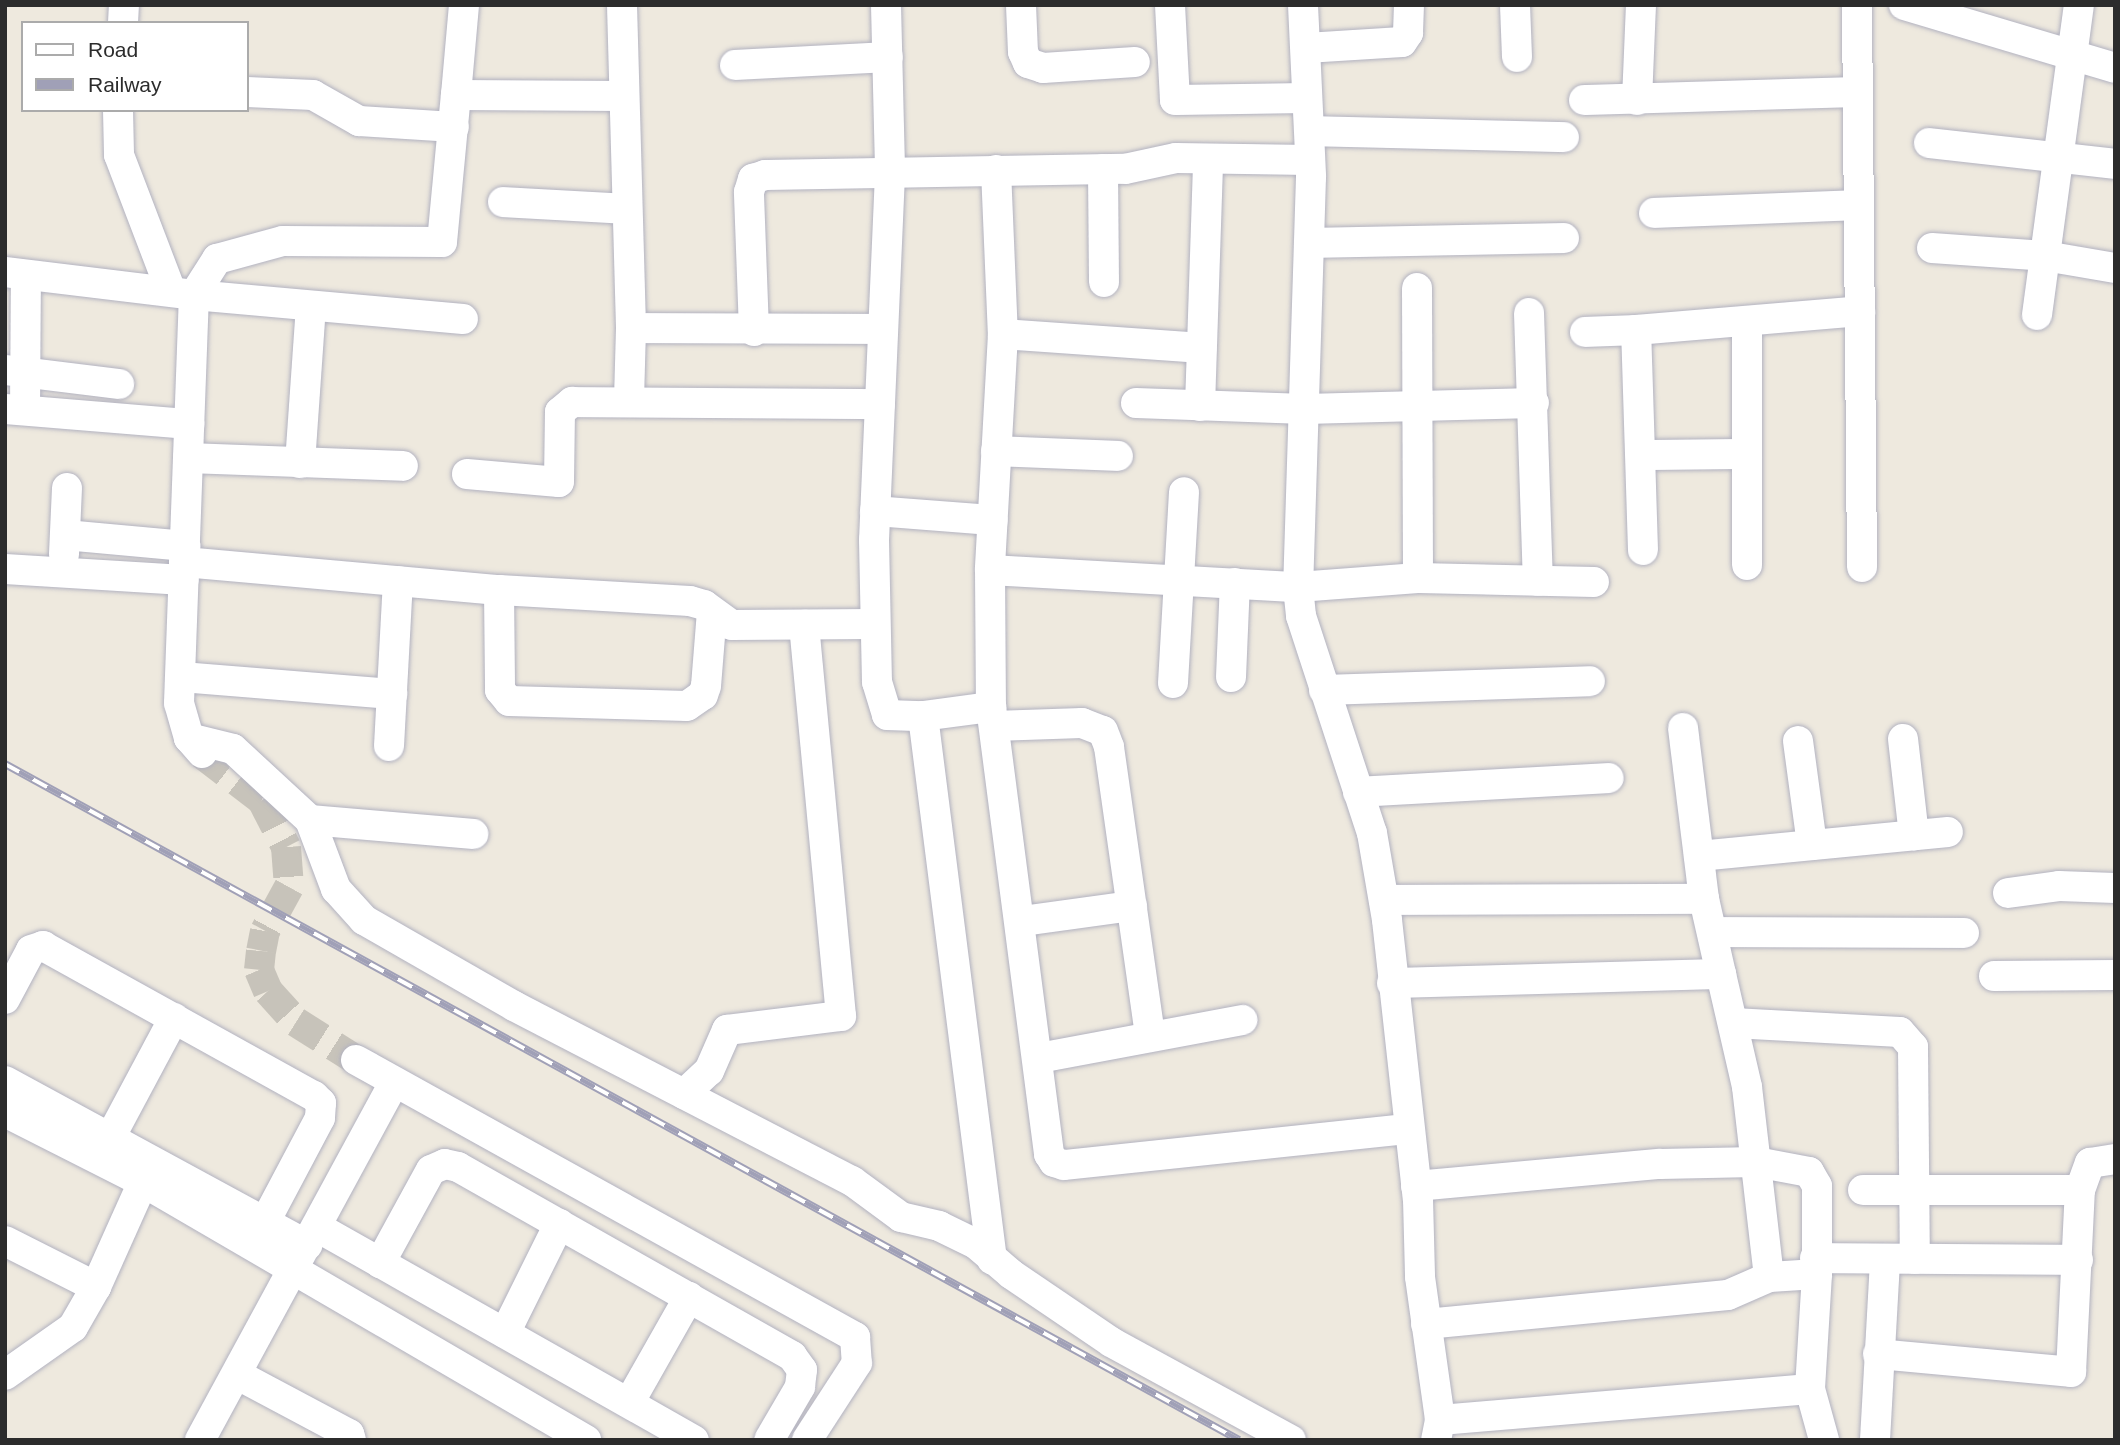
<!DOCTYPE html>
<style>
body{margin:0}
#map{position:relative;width:2120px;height:1445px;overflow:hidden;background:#eee9de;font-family:Helvetica,sans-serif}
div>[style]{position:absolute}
.minor-tunnel>*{height:30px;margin-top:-15px;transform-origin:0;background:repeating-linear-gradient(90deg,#c7c3ba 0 30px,transparent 0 45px)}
.roads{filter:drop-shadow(0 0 2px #b2b2c0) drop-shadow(0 0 2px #b2b2c0)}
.minor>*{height:30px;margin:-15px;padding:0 15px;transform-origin:15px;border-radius:15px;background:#fff}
.rail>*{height:8px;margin-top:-4px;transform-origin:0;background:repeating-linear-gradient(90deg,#fff 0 16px,#a0a0b7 0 32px);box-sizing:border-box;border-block:2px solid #a0a0b7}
span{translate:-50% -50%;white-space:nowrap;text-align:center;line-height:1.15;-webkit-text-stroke:6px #fff;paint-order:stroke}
.frame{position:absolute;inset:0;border:7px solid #2c2c2c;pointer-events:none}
.legend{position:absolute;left:21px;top:21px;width:228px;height:91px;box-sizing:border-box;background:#fff;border:2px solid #ababab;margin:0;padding:9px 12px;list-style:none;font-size:21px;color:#2c2c2c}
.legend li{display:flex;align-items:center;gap:14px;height:35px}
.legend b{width:35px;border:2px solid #ababab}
</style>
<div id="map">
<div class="minor-tunnel">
<div style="left:202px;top:754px;width:76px;rotate:37.5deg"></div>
<div style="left:262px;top:800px;width:53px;rotate:62.9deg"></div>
<div style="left:286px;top:847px;width:40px;rotate:85.7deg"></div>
<div style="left:289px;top:887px;width:50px;rotate:118.6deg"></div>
<div style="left:265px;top:931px;width:20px;rotate:101deg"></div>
<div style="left:261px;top:951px;width:19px;rotate:96deg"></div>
<div style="left:259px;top:970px;width:23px;rotate:67deg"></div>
<div style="left:268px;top:991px;width:42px;rotate:47.9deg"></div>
<div style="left:296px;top:1022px;width:71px;rotate:32.3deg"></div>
</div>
<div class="roads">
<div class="minor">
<div style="left:464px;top:5px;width:90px;rotate:95.1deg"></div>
<div style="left:456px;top:95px;width:168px;rotate:0.3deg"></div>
<div style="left:622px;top:5px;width:323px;rotate:88.4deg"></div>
<div style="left:631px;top:328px;width:252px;rotate:0.2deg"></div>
<div style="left:886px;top:5px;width:169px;rotate:88.6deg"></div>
<div style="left:890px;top:174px;width:366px;rotate:92.5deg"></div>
<div style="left:874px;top:540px;width:142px;rotate:88.8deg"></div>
<div style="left:877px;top:682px;width:34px;rotate:73deg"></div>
<div style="left:887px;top:715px;width:36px;rotate:2deg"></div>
<div style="left:923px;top:716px;width:69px;rotate:-7.5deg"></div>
<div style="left:1021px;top:5px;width:47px;rotate:87.6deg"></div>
<div style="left:1023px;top:52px;width:12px;rotate:66deg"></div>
<div style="left:1028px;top:63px;width:16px;rotate:18deg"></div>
<div style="left:1043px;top:68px;width:92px;rotate:-3.7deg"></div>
<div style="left:1170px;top:5px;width:95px;rotate:87deg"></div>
<div style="left:1175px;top:100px;width:132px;rotate:-0.9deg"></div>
<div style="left:1303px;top:5px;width:172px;rotate:87.3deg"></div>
<div style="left:1311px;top:177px;width:410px;rotate:91.8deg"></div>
<div style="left:1298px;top:587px;width:29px;rotate:84deg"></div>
<div style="left:1301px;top:616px;width:228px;rotate:71.9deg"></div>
<div style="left:1372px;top:833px;width:88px;rotate:80.2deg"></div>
<div style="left:1387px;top:920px;width:281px;rotate:83.7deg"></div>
<div style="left:1418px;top:1199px;width:78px;rotate:88.5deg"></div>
<div style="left:1420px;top:1277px;width:144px;rotate:82deg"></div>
<div style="left:1440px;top:1420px;width:20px;rotate:101deg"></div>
<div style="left:1515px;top:5px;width:52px;rotate:87.8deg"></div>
<div style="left:1857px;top:5px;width:562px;rotate:89.49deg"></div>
<div style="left:1904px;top:5px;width:220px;rotate:16.6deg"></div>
<div style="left:123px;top:23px;width:18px;rotate:-87deg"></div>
<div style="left:1306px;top:48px;width:96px;rotate:-3.6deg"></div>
<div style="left:1402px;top:42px;width:11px;rotate:-56deg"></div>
<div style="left:1408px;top:33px;width:28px;rotate:-88deg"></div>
<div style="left:735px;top:65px;width:153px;rotate:-3deg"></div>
<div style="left:247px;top:92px;width:66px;rotate:2.6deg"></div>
<div style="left:313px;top:95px;width:53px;rotate:29.5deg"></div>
<div style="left:359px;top:121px;width:95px;rotate:3.6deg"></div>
<div style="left:1584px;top:100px;width:274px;rotate:-1.7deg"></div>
<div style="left:1637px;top:100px;width:95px;rotate:-87.6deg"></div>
<div style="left:118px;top:110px;width:45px;rotate:88.7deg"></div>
<div style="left:119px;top:155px;width:146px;rotate:69.1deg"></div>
<div style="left:1311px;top:131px;width:253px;rotate:1.4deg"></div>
<div style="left:1929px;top:143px;width:187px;rotate:6.4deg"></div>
<div style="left:1103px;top:169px;width:113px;rotate:89.5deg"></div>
<div style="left:996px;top:170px;width:164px;rotate:87.6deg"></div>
<div style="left:1003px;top:334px;width:236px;rotate:93.2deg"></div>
<div style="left:990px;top:570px;width:137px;rotate:89.6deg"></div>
<div style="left:991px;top:707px;width:451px;rotate:82.6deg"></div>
<div style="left:1049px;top:1154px;width:9px;rotate:58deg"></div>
<div style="left:1054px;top:1162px;width:10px;rotate:17deg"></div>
<div style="left:1064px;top:1165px;width:346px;rotate:-6deg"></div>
<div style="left:503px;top:202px;width:124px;rotate:3.2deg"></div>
<div style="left:1654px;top:213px;width:204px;rotate:-2.2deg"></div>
<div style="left:1309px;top:243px;width:255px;rotate:-1.1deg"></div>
<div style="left:1932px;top:248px;width:113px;rotate:4deg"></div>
<div style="left:2045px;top:256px;width:71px;rotate:9.7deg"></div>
<div style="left:5px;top:272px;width:190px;rotate:6.9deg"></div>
<div style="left:194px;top:295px;width:270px;rotate:5.1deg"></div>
<div style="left:1417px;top:288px;width:290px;rotate:89.8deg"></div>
<div style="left:1529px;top:313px;width:268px;rotate:88.1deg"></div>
<div style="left:2037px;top:315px;width:313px;rotate:-82.3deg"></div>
<div style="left:754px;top:331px;width:139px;rotate:-92.1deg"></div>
<div style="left:749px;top:192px;width:14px;rotate:-73deg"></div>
<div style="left:753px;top:179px;width:13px;rotate:-18deg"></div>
<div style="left:765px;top:175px;width:360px;rotate:-1deg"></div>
<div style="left:1125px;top:169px;width:52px;rotate:-12.2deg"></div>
<div style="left:1176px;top:158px;width:134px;rotate:0.9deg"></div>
<div style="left:1585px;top:332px;width:51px;rotate:-2.2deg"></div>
<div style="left:1003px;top:334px;width:199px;rotate:4deg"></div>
<div style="left:5px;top:370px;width:115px;rotate:7deg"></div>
<div style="left:629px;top:400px;width:72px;rotate:-88.4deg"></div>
<div style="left:1136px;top:403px;width:169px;rotate:2deg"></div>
<div style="left:1305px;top:409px;width:229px;rotate:-1.5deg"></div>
<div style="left:1200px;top:406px;width:247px;rotate:-88.1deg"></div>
<div style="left:25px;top:408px;width:133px;rotate:-89.6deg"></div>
<div style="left:5px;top:409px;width:185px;rotate:4.7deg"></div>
<div style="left:996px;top:451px;width:122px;rotate:2.3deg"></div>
<div style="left:1747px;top:454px;width:133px;rotate:-90deg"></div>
<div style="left:1643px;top:455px;width:104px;rotate:-0.6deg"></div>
<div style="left:1747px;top:454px;width:111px;rotate:90deg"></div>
<div style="left:188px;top:458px;width:215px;rotate:2.1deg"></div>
<div style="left:300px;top:463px;width:157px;rotate:-86deg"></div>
<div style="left:467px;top:474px;width:92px;rotate:5deg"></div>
<div style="left:559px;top:482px;width:70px;rotate:-89.2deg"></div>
<div style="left:560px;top:412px;width:16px;rotate:-40deg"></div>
<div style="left:572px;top:402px;width:308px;rotate:0.4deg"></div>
<div style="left:875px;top:511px;width:118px;rotate:4.4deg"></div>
<div style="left:65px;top:535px;width:121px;rotate:5.2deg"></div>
<div style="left:1643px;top:550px;width:220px;rotate:-91.8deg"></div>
<div style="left:1636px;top:330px;width:225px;rotate:-4.8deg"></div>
<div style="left:64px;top:554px;width:66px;rotate:-87.4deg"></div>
<div style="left:184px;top:562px;width:316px;rotate:5.1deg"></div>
<div style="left:499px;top:590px;width:191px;rotate:3.3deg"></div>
<div style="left:690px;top:601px;width:15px;rotate:16deg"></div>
<div style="left:704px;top:605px;width:34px;rotate:36deg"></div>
<div style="left:732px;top:625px;width:140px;rotate:-0.4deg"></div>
<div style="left:5px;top:569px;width:179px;rotate:3.5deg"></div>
<div style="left:990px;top:570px;width:308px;rotate:3.2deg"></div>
<div style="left:1298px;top:587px;width:120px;rotate:-4.3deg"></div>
<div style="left:1418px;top:578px;width:176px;rotate:1.3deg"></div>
<div style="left:499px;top:590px;width:100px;rotate:89.4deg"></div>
<div style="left:500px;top:690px;width:14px;rotate:51deg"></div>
<div style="left:509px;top:701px;width:178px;rotate:1.6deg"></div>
<div style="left:687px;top:706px;width:19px;rotate:-35deg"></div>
<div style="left:703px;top:695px;width:9px;rotate:-72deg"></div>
<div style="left:706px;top:686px;width:74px;rotate:-85.4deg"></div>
<div style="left:181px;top:677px;width:212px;rotate:4.6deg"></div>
<div style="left:1231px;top:677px;width:94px;rotate:-87.6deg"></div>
<div style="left:1173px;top:683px;width:191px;rotate:-86.7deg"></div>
<div style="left:1324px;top:690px;width:266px;rotate:-1.9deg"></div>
<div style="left:923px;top:716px;width:548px;rotate:82.77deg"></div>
<div style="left:994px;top:726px;width:88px;rotate:-2deg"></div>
<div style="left:1082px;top:723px;width:22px;rotate:21deg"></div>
<div style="left:1103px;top:731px;width:17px;rotate:69deg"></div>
<div style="left:1109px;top:747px;width:292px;rotate:81.9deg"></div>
<div style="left:1683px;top:728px;width:172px;rotate:83deg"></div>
<div style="left:189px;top:738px;width:45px;rotate:14deg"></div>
<div style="left:233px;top:749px;width:105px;rotate:42.7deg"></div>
<div style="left:310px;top:820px;width:74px;rotate:69.4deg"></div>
<div style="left:336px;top:889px;width:42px;rotate:47.9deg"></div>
<div style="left:364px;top:920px;width:173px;rotate:29.8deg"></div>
<div style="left:514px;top:1006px;width:381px;rotate:27.4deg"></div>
<div style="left:852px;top:1181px;width:61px;rotate:36.3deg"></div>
<div style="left:901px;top:1217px;width:39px;rotate:13deg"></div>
<div style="left:939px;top:1226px;width:41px;rotate:25.9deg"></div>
<div style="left:976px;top:1244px;width:46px;rotate:40.6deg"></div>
<div style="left:1011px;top:1274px;width:121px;rotate:34.2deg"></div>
<div style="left:1111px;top:1342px;width:205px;rotate:28.6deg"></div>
<div style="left:1903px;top:739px;width:97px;rotate:83.5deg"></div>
<div style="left:1798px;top:741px;width:105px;rotate:82.3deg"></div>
<div style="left:389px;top:746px;width:165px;rotate:-86.9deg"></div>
<div style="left:202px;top:753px;width:20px;rotate:-131deg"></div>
<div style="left:189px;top:738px;width:36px;rotate:-106deg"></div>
<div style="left:179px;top:703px;width:408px;rotate:-87.9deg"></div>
<div style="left:194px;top:295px;width:43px;rotate:-57.4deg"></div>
<div style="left:217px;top:259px;width:68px;rotate:-15.3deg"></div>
<div style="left:283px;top:241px;width:159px;rotate:0.4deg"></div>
<div style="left:442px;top:242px;width:148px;rotate:-84.6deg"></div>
<div style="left:1358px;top:792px;width:251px;rotate:-3.2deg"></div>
<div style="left:310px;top:820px;width:164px;rotate:4.9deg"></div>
<div style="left:1699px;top:856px;width:250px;rotate:-5.5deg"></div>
<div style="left:2008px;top:893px;width:51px;rotate:-7.8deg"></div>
<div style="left:2059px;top:886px;width:56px;rotate:2deg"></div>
<div style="left:1384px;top:900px;width:320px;rotate:-0.2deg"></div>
<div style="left:1704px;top:899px;width:77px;rotate:77.2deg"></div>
<div style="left:1022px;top:921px;width:111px;rotate:-7.8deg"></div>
<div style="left:1713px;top:932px;width:251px;rotate:0.2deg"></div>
<div style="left:1994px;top:976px;width:121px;rotate:-0.5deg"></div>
<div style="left:1392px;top:983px;width:329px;rotate:-1.6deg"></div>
<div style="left:1721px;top:974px;width:116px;rotate:77deg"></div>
<div style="left:1747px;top:1087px;width:191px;rotate:83.4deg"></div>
<div style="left:1769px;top:1277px;width:48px;rotate:-3.6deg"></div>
<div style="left:5px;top:999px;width:55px;rotate:-62deg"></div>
<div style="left:31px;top:950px;width:13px;rotate:-18deg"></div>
<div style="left:43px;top:946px;width:310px;rotate:29deg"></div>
<div style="left:314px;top:1096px;width:10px;rotate:45deg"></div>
<div style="left:321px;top:1103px;width:15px;rotate:94deg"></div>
<div style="left:320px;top:1118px;width:118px;rotate:117.9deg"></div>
<div style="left:1733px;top:1023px;width:167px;rotate:3.1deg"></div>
<div style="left:1900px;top:1032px;width:20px;rotate:49deg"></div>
<div style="left:1913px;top:1047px;width:212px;rotate:89.5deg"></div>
<div style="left:1039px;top:1058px;width:207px;rotate:-10.6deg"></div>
<div style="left:356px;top:1060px;width:571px;rotate:29.04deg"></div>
<div style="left:855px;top:1337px;width:26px;rotate:86deg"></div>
<div style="left:857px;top:1363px;width:92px;rotate:123deg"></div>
<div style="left:5px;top:1081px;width:344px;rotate:28.5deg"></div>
<div style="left:684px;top:1094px;width:34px;rotate:-43deg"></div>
<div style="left:709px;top:1071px;width:45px;rotate:-66.3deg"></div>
<div style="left:727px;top:1030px;width:115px;rotate:-7deg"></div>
<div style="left:841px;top:1016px;width:393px;rotate:-95.4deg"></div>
<div style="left:5px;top:1112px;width:155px;rotate:26.9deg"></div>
<div style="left:143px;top:1182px;width:513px;rotate:30.22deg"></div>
<div style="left:110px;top:1138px;width:136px;rotate:-61.9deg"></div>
<div style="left:1416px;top:1186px;width:245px;rotate:-5.2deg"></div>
<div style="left:1660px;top:1164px;width:96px;rotate:-1.2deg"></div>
<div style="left:1756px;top:1162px;width:54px;rotate:10.7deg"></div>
<div style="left:1809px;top:1172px;width:16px;rotate:60deg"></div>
<div style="left:1817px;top:1186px;width:88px;rotate:90deg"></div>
<div style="left:1817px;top:1274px;width:115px;rotate:93.5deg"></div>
<div style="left:1810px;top:1389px;width:53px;rotate:74.6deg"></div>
<div style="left:1863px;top:1190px;width:217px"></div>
<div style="left:317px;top:1227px;width:433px;rotate:29.5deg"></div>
<div style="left:5px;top:1241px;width:102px;rotate:26.8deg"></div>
<div style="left:1815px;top:1258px;width:263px;rotate:0.4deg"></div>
<div style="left:380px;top:1263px;width:106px;rotate:-61.3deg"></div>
<div style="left:431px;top:1170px;width:15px;rotate:-23deg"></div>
<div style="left:445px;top:1164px;width:13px;rotate:13deg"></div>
<div style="left:458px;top:1167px;width:384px;rotate:29.5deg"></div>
<div style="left:792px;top:1356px;width:17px;rotate:54deg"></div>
<div style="left:802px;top:1370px;width:17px;rotate:97deg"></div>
<div style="left:800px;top:1387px;width:61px;rotate:120.3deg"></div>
<div style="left:1426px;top:1324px;width:303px;rotate:-5.5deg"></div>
<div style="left:1728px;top:1295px;width:45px;rotate:-23.7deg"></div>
<div style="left:505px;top:1333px;width:122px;rotate:-63.6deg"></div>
<div style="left:1878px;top:1354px;width:194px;rotate:5.3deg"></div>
<div style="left:2071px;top:1372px;width:182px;rotate:-87.2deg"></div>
<div style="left:2080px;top:1190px;width:29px;rotate:-70deg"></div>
<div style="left:2090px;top:1163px;width:25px;rotate:-9deg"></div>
<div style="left:5px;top:1375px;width:83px;rotate:-35.2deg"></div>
<div style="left:73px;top:1327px;width:46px;rotate:-60.1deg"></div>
<div style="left:96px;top:1287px;width:115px;rotate:-65.9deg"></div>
<div style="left:238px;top:1375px;width:126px;rotate:28deg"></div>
<div style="left:349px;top:1434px;width:6px;rotate:72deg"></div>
<div style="left:629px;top:1403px;width:122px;rotate:-60.5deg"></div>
<div style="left:1440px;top:1420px;width:371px;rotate:-4.8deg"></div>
<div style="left:200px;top:1440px;width:405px;rotate:-61.5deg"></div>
<div style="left:1875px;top:1440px;width:181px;rotate:-86.8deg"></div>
</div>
</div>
<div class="rail">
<div style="left:5px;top:764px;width:1407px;rotate:28.71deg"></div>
</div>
<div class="frame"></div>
<ul class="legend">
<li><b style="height:9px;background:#fff"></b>Road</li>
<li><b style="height:9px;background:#a0a0b7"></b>Railway</li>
</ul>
</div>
